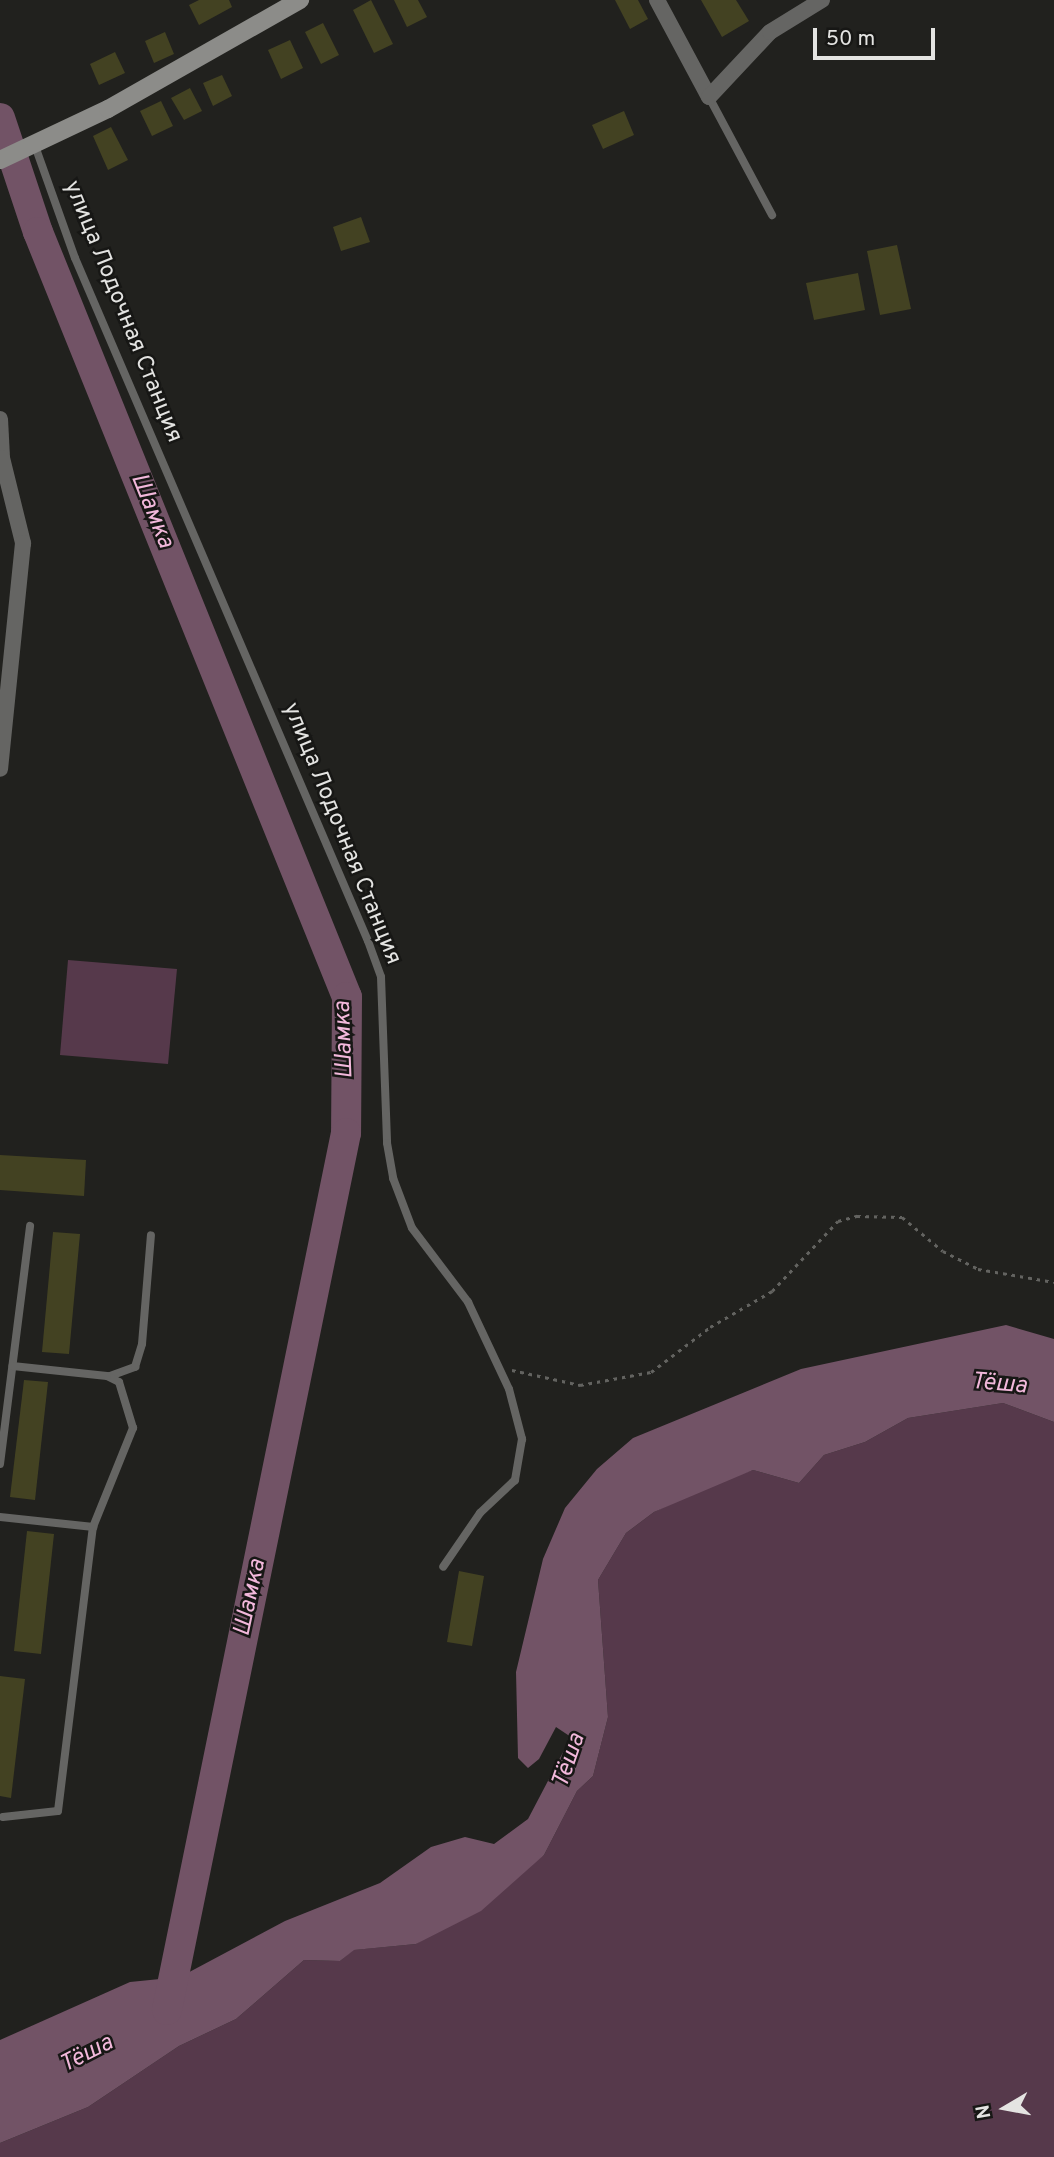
<!DOCTYPE html>
<meta charset="utf-8">
<style>
body{margin:0}
#map{position:relative;width:1054px;height:2157px;overflow:hidden;background:#21211e;font-family:Overpass,sans-serif}
div>[style]{position:absolute}
.green>*{inset:0;background:#56394b}
.water>*{inset:0;background:#725366}
.river>*{height:30px;margin:-15px;padding:0 15px;transform-origin:15px;border-radius:15px;background:#725366}
.building>*{inset:0;background:#434222}
.path>*{height:2.5px;margin-top:-1.25px;transform-origin:0;background:repeating-linear-gradient(90deg,#636360 0 3.5px,transparent 0 8.5px)}
.lane>*{height:8px;margin:-4px;padding:0 4px;transform-origin:4px;border-radius:4px;background:#656563}
.street>*{height:16px;margin:-8px;padding:0 8px;transform-origin:8px;border-radius:8px;background:#656563}
.secondary>*{height:18px;margin:-9px;padding:0 9px;transform-origin:9px;border-radius:9px;background:#8c8c89}
span{translate:-50% -50%;white-space:nowrap;text-align:center;line-height:1.15;-webkit-text-stroke:5px #171715;paint-order:stroke}
.street-label{font-size:23px;color:#e4e4e2}
.water-label{font-size:24px;color:#f2b8db;font-style:italic}
.north{position:absolute;left:970px;top:2073px;width:70px;height:70px;-webkit-text-stroke:5px #171715;paint-order:stroke;rotate:260deg;font-size:19px;font-weight:700;line-height:28px;text-align:center;color:#e4e4e2}
.north::after{content:'';display:block;margin:auto;width:24px;height:32px;background:#e4e4e2;clip-path:polygon(50% 0,100% 100%,50% 72%,0 100%)}
.scale{position:absolute;left:813px;top:28px;width:122px;height:32px;box-sizing:border-box;border:4px solid #e4e4e2;border-top:0;padding-left:9px;font-size:21px;line-height:24px;white-space:nowrap;color:#e4e4e2;-webkit-text-stroke:5px #171715;paint-order:stroke}
</style>
<div id="map">
<div class="green">
<div style="clip-path:polygon(68px 960px,177px 969px,168px 1064px,60px 1055px)"></div>
<div style="clip-path:polygon(1003px 1403px,1054px 1422px,1054px 2157px,0 2157px,0 2143px,88px 2107px,179px 2046px,236px 2019px,304px 1960px,340px 1961px,353px 1950px,416px 1944px,544px 1855px,577px 1791px,593px 1776px,608px 1717px,598px 1580px,626px 1533px,654px 1512px,717px 1482px,753px 1470px,799px 1483px,824px 1455px,865px 1442px,908px 1418px)"></div>
</div>
<div class="water">
<div style="clip-path:polygon(1006px 1325px,1054px 1339px,1054px 1422px,1003px 1403px,908px 1418px,865px 1442px,824px 1455px,799px 1483px,753px 1470px,654px 1512px,626px 1533px,598px 1580px,608px 1717px,593px 1776px,577px 1791px,544px 1855px,481px 1911px,416px 1944px,354px 1950px,340px 1961px,304px 1960px,236px 2019px,179px 2046px,88px 2107px,0 2143px,0 2040px,130px 1982px,180px 1977px,285px 1921px,380px 1883px,431px 1847px,465px 1837px,494px 1844px,528px 1819px,571px 1737px,556px 1727px,539px 1759px,528px 1768px,518px 1758px,516px 1672px,543px 1559px,565px 1508px,597px 1469px,633px 1438px,801px 1369px)"></div>
</div>
<div class="river">
<div style="left:0;top:118px;width:120px;rotate:71.6deg"></div>
<div style="left:38px;top:232px;width:825px;rotate:68.01deg"></div>
<div style="left:347px;top:997px;width:136px;rotate:90.4deg"></div>
<div style="left:346px;top:1133px;width:895px;rotate:101.54deg"></div>
</div>
<div class="building">
<div style="clip-path:polygon(199px 0,229px 0,232px 7px,199px 25px,189px 5px)"></div>
<div style="clip-path:polygon(371px 0,393px 44px,374px 53px,353px 10px)"></div>
<div style="clip-path:polygon(394px 0,418px 0,427px 17px,407px 27px)"></div>
<div style="clip-path:polygon(615px 0,638px 0,648px 19px,630px 29px)"></div>
<div style="clip-path:polygon(701px 0,736px 0,749px 21px,722px 37px)"></div>
<div style="clip-path:polygon(323px 23px,339px 55px,321px 64px,305px 32px)"></div>
<div style="clip-path:polygon(165px 32px,174px 54px,154px 63px,145px 41px)"></div>
<div style="clip-path:polygon(290px 40px,303px 68px,281px 79px,268px 50px)"></div>
<div style="clip-path:polygon(115px 52px,125px 73px,99px 85px,90px 64px)"></div>
<div style="clip-path:polygon(222px 75px,232px 96px,213px 106px,203px 83px)"></div>
<div style="clip-path:polygon(190px 88px,202px 111px,184px 120px,171px 98px)"></div>
<div style="clip-path:polygon(161px 101px,173px 126px,152px 136px,140px 111px)"></div>
<div style="clip-path:polygon(624px 111px,634px 135px,603px 149px,592px 125px)"></div>
<div style="clip-path:polygon(111px 127px,128px 160px,108px 170px,93px 136px)"></div>
<div style="clip-path:polygon(361px 217px,370px 242px,341px 251px,333px 227px)"></div>
<div style="clip-path:polygon(897px 245px,911px 309px,880px 315px,867px 251px)"></div>
<div style="clip-path:polygon(858px 273px,865px 310px,814px 320px,806px 283px)"></div>
<div style="clip-path:polygon(0 1155px,86px 1160px,84px 1196px,0 1190px)"></div>
<div style="clip-path:polygon(53px 1232px,80px 1234px,69px 1354px,42px 1352px)"></div>
<div style="clip-path:polygon(24px 1380px,48px 1382px,35px 1500px,10px 1497px)"></div>
<div style="clip-path:polygon(27px 1531px,54px 1534px,41px 1654px,14px 1651px)"></div>
<div style="clip-path:polygon(459px 1571px,484px 1576px,472px 1646px,447px 1642px)"></div>
<div style="clip-path:polygon(0 1676px,25px 1679px,11px 1798px,0 1796px)"></div>
</div>
<div class="path">
<div style="left:512px;top:1370px;width:70px;rotate:12.4deg"></div>
<div style="left:580px;top:1385px;width:72px;rotate:-10.4deg"></div>
<div style="left:651px;top:1372px;width:74px;rotate:-37.3deg"></div>
<div style="left:710px;top:1327px;width:72px;rotate:-30.1deg"></div>
<div style="left:772px;top:1291px;width:96px;rotate:-46.7deg"></div>
<div style="left:838px;top:1221px;width:20px;rotate:-15deg"></div>
<div style="left:857px;top:1216px;width:45px;rotate:1.3deg"></div>
<div style="left:902px;top:1217px;width:53px;rotate:39.7deg"></div>
<div style="left:943px;top:1251px;width:39px;rotate:27deg"></div>
<div style="left:978px;top:1269px;width:77px;rotate:9.7deg"></div>
</div>
<div class="lane">
<div style="left:709px;top:97px;width:134px;rotate:61.9deg"></div>
<div style="left:34px;top:143px;width:122px;rotate:70.4deg"></div>
<div style="left:75px;top:258px;width:743px;rotate:66.78deg"></div>
<div style="left:368px;top:941px;width:38px;rotate:70deg"></div>
<div style="left:381px;top:977px;width:166px;rotate:87.9deg"></div>
<div style="left:387px;top:1143px;width:36px;rotate:80deg"></div>
<div style="left:393px;top:1178px;width:53px;rotate:69.2deg"></div>
<div style="left:412px;top:1228px;width:93px;rotate:52.9deg"></div>
<div style="left:468px;top:1302px;width:96px;rotate:64.8deg"></div>
<div style="left:509px;top:1389px;width:52px;rotate:75.4deg"></div>
<div style="left:522px;top:1439px;width:42px;rotate:99.7deg"></div>
<div style="left:515px;top:1480px;width:48px;rotate:136.7deg"></div>
<div style="left:480px;top:1513px;width:65px;rotate:124.4deg"></div>
<div style="left:110px;top:1376px;width:27px;rotate:-20deg"></div>
<div style="left:135px;top:1367px;width:24px;rotate:-73deg"></div>
<div style="left:142px;top:1344px;width:109px;rotate:-85.3deg"></div>
<div style="left:0;top:1464px;width:240px;rotate:-82.8deg"></div>
<div style="left:0;top:1517px;width:94px;rotate:6.1deg"></div>
<div style="left:3px;top:1817px;width:55px;rotate:-6.2deg"></div>
<div style="left:58px;top:1811px;width:286px;rotate:-83deg"></div>
<div style="left:93px;top:1527px;width:107px;rotate:-68deg"></div>
<div style="left:133px;top:1428px;width:48px;rotate:-106.9deg"></div>
<div style="left:119px;top:1382px;width:13px;rotate:-153deg"></div>
<div style="left:107px;top:1376px;width:95px;rotate:-173.9deg"></div>
</div>
<div class="street">
<div style="left:657px;top:0;width:110px;rotate:61.8deg"></div>
<div style="left:709px;top:97px;width:89px;rotate:-46.8deg"></div>
<div style="left:770px;top:32px;width:61px;rotate:-31.6deg"></div>
<div style="left:0;top:419px;width:39px;rotate:87deg"></div>
<div style="left:2px;top:458px;width:88px;rotate:76.1deg"></div>
<div style="left:23px;top:543px;width:227px;rotate:95.8deg"></div>
</div>
<div class="secondary">
<div style="left:0;top:160px;width:119px;rotate:-25.3deg"></div>
<div style="left:108px;top:109px;width:221px;rotate:-29.6deg"></div>
</div>
<div class="street-label">
<span style="left:122px;top:312px;rotate:68deg">улица Лодочная Станция</span>
<span style="left:341px;top:834px;rotate:68deg">улица Лодочная Станция</span>
</div>
<div class="water-label">
<span style="left:151px;top:511px;rotate:68deg">Шамка</span>
<span style="left:345px;top:1040px;rotate:-92deg">Шамка</span>
<span style="left:999px;top:1385px;rotate:5deg">Тёша</span>
<span style="left:251px;top:1598px;rotate:-78deg">Шамка</span>
<span style="left:570px;top:1761px;rotate:-71deg">Тёша</span>
<span style="left:87px;top:2055px;rotate:-27deg">Тёша</span>
</div>
<div class="north">N</div>
<div class="scale">50 m</div>
</div>
